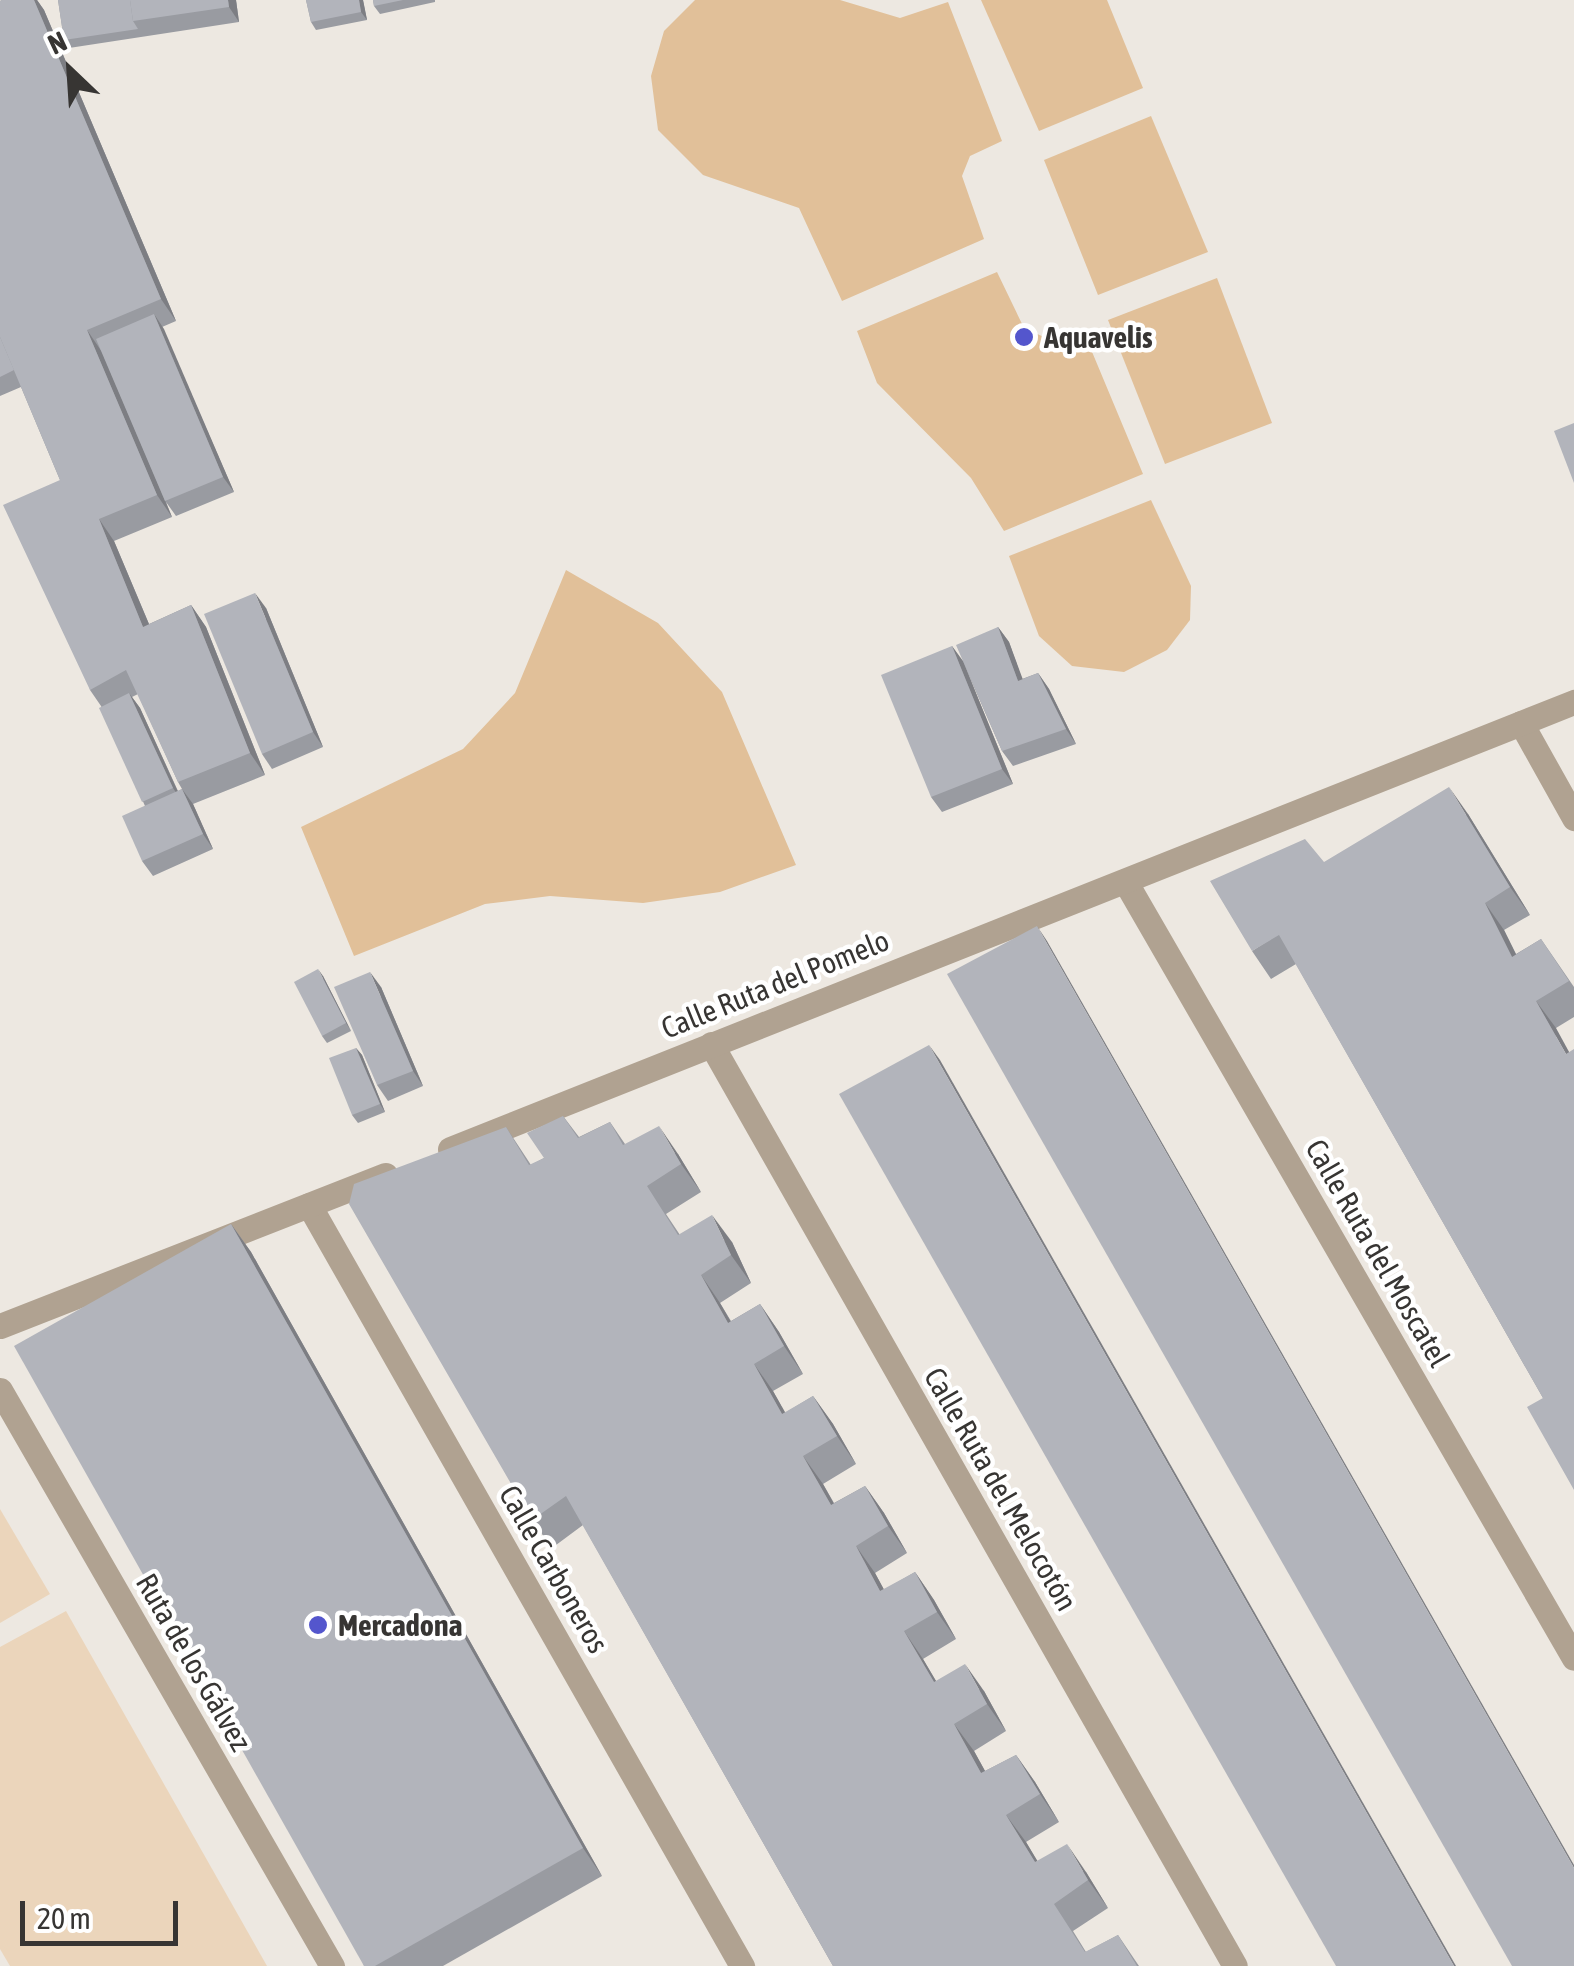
<!DOCTYPE html>
<meta charset="utf-8">
<style>
body{margin:0}
#map{position:relative;width:1574px;height:1966px;overflow:hidden;background:#ede8e1;font-family:"Asap Condensed",sans-serif}
div>[style]{position:absolute}
.green>*{inset:0;background:#ebd5bb}
.water>*{inset:0;background:#e1c099}
.minor>*{height:25px;margin:-12.5px;padding:0 12.5px;transform-origin:12.5px;border-radius:12.5px;background:#b0a291}
.wall>*{inset:0;background:#999ba1}
.shaded-wall>*{inset:0;background:#7d7e83}
.building>*{inset:0;background:#b2b4bb}
.dots>*{width:28px;height:28px;translate:-50% -50%;box-sizing:border-box;border:5px solid #fff;border-radius:50%}
span{translate:-50% -50%;white-space:nowrap;text-align:center;line-height:1.15;-webkit-text-stroke:9px #fff;paint-order:stroke}
.poi-label{font-size:30px;color:#373533;font-weight:700}
.left{translate:0 -50%;text-align:left}
.street-label{font-size:30px;color:#373533}
.north{position:absolute;left:20px;top:20px;width:100px;height:100px;-webkit-text-stroke:8px #fff;paint-order:stroke;rotate:335deg;font-size:28px;font-weight:700;line-height:40px;text-align:center;color:#373533}
.north::after{content:'';display:block;margin:auto;width:35px;height:45px;background:#373533;clip-path:polygon(50% 0,100% 100%,50% 72%,0 100%)}
.scale{position:absolute;left:20px;top:1901px;width:158px;height:45px;box-sizing:border-box;border:5px solid #373533;border-top:0;padding-left:12px;font-size:30px;line-height:35px;white-space:nowrap;color:#373533;-webkit-text-stroke:8px #fff;paint-order:stroke}
</style>
<div id="map">
<div class="green">
<div style="clip-path:polygon(0 1509px,50px 1594px,0 1623px)"></div>
<div style="clip-path:polygon(66px 1611px,267px 1966px,10px 1966px,0 1949px,0 1647px)"></div>
</div>
<div class="water">
<div style="clip-path:polygon(695px 0,840px 0,900px 18px,948px 2px,1002px 141px,970px 156px,962px 176px,984px 239px,842px 301px,799px 208px,703px 175px,658px 130px,651px 76px,664px 31px)"></div>
<div style="clip-path:polygon(981px 0,1107px 0,1143px 88px,1039px 131px)"></div>
<div style="clip-path:polygon(1151px 116px,1208px 252px,1098px 295px,1044px 160px)"></div>
<div style="clip-path:polygon(997px 272px,1024px 328px,1055px 342px,1085px 335px,1143px 474px,1004px 531px,971px 478px,877px 383px,857px 331px)"></div>
<div style="clip-path:polygon(1217px 278px,1272px 423px,1165px 464px,1108px 320px)"></div>
<div style="clip-path:polygon(1151px 500px,1191px 586px,1190px 620px,1167px 650px,1124px 672px,1072px 666px,1039px 636px,1009px 556px)"></div>
<div style="clip-path:polygon(566px 570px,658px 623px,722px 692px,796px 865px,720px 892px,643px 903px,550px 896px,485px 904px,354px 956px,301px 827px,463px 749px,515px 693px)"></div>
</div>
<div class="minor">
<div style="left:1521px;top:723px;width:109px;rotate:60.8deg"></div>
<div style="left:1125px;top:881px;width:897px;rotate:59.98deg"></div>
<div style="left:711px;top:1044px;width:1060px;rotate:60.39deg"></div>
<div style="left:450px;top:1149px;width:1210px;rotate:-21.69deg"></div>
<div style="left:309px;top:1205px;width:876px;rotate:60.36deg"></div>
<div style="left:0;top:1326px;width:414px;rotate:-21.4deg"></div>
<div style="left:0;top:1390px;width:665px;rotate:60.04deg"></div>
</div>
<div class="wall">
<div style="clip-path:polygon(evenodd,2px 0,37px 0,44px 10px,176px 321px,162px 327px,234px 492px,176px 516px,166px 502px,172px 517px,114px 541px,149px 624px,191px 605px,206px 627px,265px 775px,193px 804px,213px 849px,153px 876px,142px 861px,145px 806px,101px 706px,90px 690px,60px 480px,21px 387px,0 396px,0 1px,2px 0,138px 694px,178px 782px,182px 789px,178px 791px,140px 708px,132px 697px,138px 694px)"></div>
<div style="clip-path:polygon(58px 0,236px 0,239px 22px,69px 48px,64px 40px)"></div>
<div style="clip-path:polygon(306px 0,363px 0,367px 20px,316px 30px,311px 22px)"></div>
<div style="clip-path:polygon(373px 0,435px 0,435px 2px,380px 14px,374px 6px)"></div>
<div style="clip-path:polygon(266px 608px,323px 747px,272px 769px,262px 754px)"></div>
<div style="clip-path:polygon(998px 627px,1009px 642px,1022px 679px,1038px 673px,1049px 689px,1076px 744px,1013px 766px,1002px 751px,964px 664px,1013px 784px,942px 812px,931px 797px,952px 646px,962px 661px)"></div>
<div style="clip-path:polygon(1468px 814px,1530px 915px,1504px 930px,1516px 954px,1541px 939px,1574px 987px,1574px 1017px,1556px 1028px,1543px 1398px,1296px 964px,1271px 979px,1252px 951px)"></div>
<div style="clip-path:polygon(323px 976px,351px 1031px,327px 1043px,322px 1036px)"></div>
<div style="clip-path:polygon(381px 987px,423px 1086px,388px 1101px,377px 1085px)"></div>
<div style="clip-path:polygon(356px 1048px,362px 1055px,385px 1112px,358px 1123px,352px 1115px)"></div>
<div style="clip-path:polygon(563px 1116px,579px 1137px,610px 1122px,625px 1144px,678px 1154px,701px 1192px,666px 1214px,680px 1235px,732px 1242px,751px 1283px,720px 1303px,731px 1321px,760px 1304px,779px 1332px,803px 1374px,773px 1391px,785px 1413px,813px 1396px,833px 1424px,856px 1464px,823px 1484px,834px 1503px,865px 1486px,884px 1513px,907px 1553px,875px 1573px,884px 1590px,915px 1572px,934px 1600px,956px 1639px,923px 1659px,936px 1681px,984px 1691px,1006px 1731px,974px 1751px,985px 1771px,1016px 1755px,1035px 1782px,1059px 1822px,1026px 1842px,1037px 1861px,1086px 1872px,1108px 1908px,1073px 1931px,1086px 1952px,1118px 1935px,1139px 1966px,833px 1966px,583px 1525px,552px 1548px,532px 1520px,506px 1127px,531px 1165px,544px 1158px)"></div>
<div style="clip-path:polygon(231px 1224px,251px 1252px,602px 1876px,443px 1966px,364px 1966px)"></div>
</div>
<div class="shaded-wall">
<div style="clip-path:polygon(34px 0,37px 0,44px 10px,176px 321px,161px 299px)"></div>
<div style="clip-path:polygon(228px 0,236px 0,239px 22px,229px 7px)"></div>
<div style="clip-path:polygon(359px 0,363px 0,367px 20px,361px 12px)"></div>
<div style="clip-path:polygon(154px 314px,164px 329px,234px 492px,223px 477px)"></div>
<div style="clip-path:polygon(87px 330px,102px 352px,172px 517px,157px 495px)"></div>
<div style="clip-path:polygon(99px 519px,114px 541px,159px 648px,143px 627px)"></div>
<div style="clip-path:polygon(255px 593px,266px 608px,323px 747px,313px 732px)"></div>
<div style="clip-path:polygon(191px 605px,206px 627px,265px 775px,250px 753px)"></div>
<div style="clip-path:polygon(998px 627px,1009px 642px,1029px 696px,1018px 681px)"></div>
<div style="clip-path:polygon(952px 646px,963px 661px,1013px 784px,1002px 769px)"></div>
<div style="clip-path:polygon(1038px 673px,1049px 689px,1076px 744px,1066px 729px)"></div>
<div style="clip-path:polygon(129px 693px,140px 708px,183px 803px,173px 788px)"></div>
<div style="clip-path:polygon(1449px 787px,1468px 814px,1530px 915px,1510px 887px)"></div>
<div style="clip-path:polygon(182px 789px,193px 804px,213px 849px,203px 834px)"></div>
<div style="clip-path:polygon(1485px 903px,1504px 930px,1531px 985px,1512px 957px)"></div>
<div style="clip-path:polygon(1037px 926px,1047px 941px,1574px 1865px,1574px 1868px)"></div>
<div style="clip-path:polygon(318px 969px,323px 976px,351px 1031px,346px 1023px)"></div>
<div style="clip-path:polygon(370px 972px,381px 987px,423px 1086px,413px 1071px)"></div>
<div style="clip-path:polygon(1536px 1001px,1556px 1028px,1574px 1061px,1566px 1054px)"></div>
<div style="clip-path:polygon(929px 1045px,940px 1060px,1456px 1966px,1454px 1966px)"></div>
<div style="clip-path:polygon(356px 1048px,362px 1055px,385px 1112px,380px 1104px)"></div>
<div style="clip-path:polygon(659px 1126px,678px 1154px,701px 1192px,681px 1164px)"></div>
<div style="clip-path:polygon(712px 1215px,732px 1242px,751px 1283px,731px 1255px)"></div>
<div style="clip-path:polygon(231px 1224px,251px 1252px,602px 1876px,583px 1848px)"></div>
<div style="clip-path:polygon(701px 1275px,720px 1303px,747px 1350px,728px 1323px)"></div>
<div style="clip-path:polygon(760px 1304px,779px 1332px,803px 1374px,784px 1346px)"></div>
<div style="clip-path:polygon(754px 1364px,773px 1391px,802px 1442px,782px 1414px)"></div>
<div style="clip-path:polygon(813px 1396px,833px 1424px,856px 1464px,837px 1436px)"></div>
<div style="clip-path:polygon(803px 1456px,823px 1484px,850px 1533px,831px 1505px)"></div>
<div style="clip-path:polygon(865px 1486px,884px 1513px,907px 1553px,888px 1526px)"></div>
<div style="clip-path:polygon(856px 1546px,875px 1573px,900px 1619px,880px 1591px)"></div>
<div style="clip-path:polygon(915px 1572px,934px 1600px,956px 1639px,937px 1612px)"></div>
<div style="clip-path:polygon(904px 1631px,923px 1659px,953px 1710px,934px 1682px)"></div>
<div style="clip-path:polygon(965px 1664px,984px 1691px,1006px 1731px,987px 1704px)"></div>
<div style="clip-path:polygon(954px 1724px,974px 1751px,1001px 1800px,981px 1773px)"></div>
<div style="clip-path:polygon(1016px 1755px,1035px 1782px,1059px 1822px,1040px 1794px)"></div>
<div style="clip-path:polygon(1006px 1815px,1026px 1842px,1055px 1890px,1035px 1862px)"></div>
<div style="clip-path:polygon(1067px 1844px,1086px 1872px,1108px 1908px,1088px 1880px)"></div>
</div>
<div class="building">
<div style="clip-path:polygon(2px 0,34px 0,161px 299px,87px 330px,157px 495px,99px 519px,143px 627px,191px 605px,250px 753px,178px 782px,126px 670px,90px 690px,3px 505px,60px 480px,0 337px,0 1px)"></div>
<div style="clip-path:polygon(58px 0,130px 0,133px 21px,138px 29px,64px 40px)"></div>
<div style="clip-path:polygon(130px 0,228px 0,229px 7px,133px 21px)"></div>
<div style="clip-path:polygon(306px 0,359px 0,361px 12px,311px 22px)"></div>
<div style="clip-path:polygon(373px 0,403px 0,374px 6px)"></div>
<div style="clip-path:polygon(154px 314px,223px 477px,165px 501px,96px 339px)"></div>
<div style="clip-path:polygon(0 337px,14px 370px,0 377px)"></div>
<div style="clip-path:polygon(1574px 423px,1574px 483px,1554px 431px)"></div>
<div style="clip-path:polygon(255px 593px,313px 732px,262px 754px,204px 614px)"></div>
<div style="clip-path:polygon(998px 627px,1018px 681px,1038px 673px,1066px 729px,1002px 751px,956px 645px)"></div>
<div style="clip-path:polygon(952px 646px,1002px 769px,931px 797px,881px 675px)"></div>
<div style="clip-path:polygon(129px 693px,173px 788px,142px 802px,99px 708px)"></div>
<div style="clip-path:polygon(1449px 787px,1510px 887px,1485px 903px,1512px 957px,1541px 939px,1569px 981px,1536px 1001px,1566px 1054px,1574px 1049px,1574px 1490px,1527px 1407px,1543px 1398px,1279px 935px,1252px 951px,1210px 881px,1305px 839px,1324px 862px)"></div>
<div style="clip-path:polygon(182px 789px,203px 834px,142px 861px,122px 816px)"></div>
<div style="clip-path:polygon(1037px 926px,1574px 1868px,1574px 1966px,1512px 1966px,947px 974px)"></div>
<div style="clip-path:polygon(318px 969px,346px 1023px,322px 1036px,294px 982px)"></div>
<div style="clip-path:polygon(370px 972px,413px 1071px,377px 1085px,334px 987px)"></div>
<div style="clip-path:polygon(929px 1045px,1454px 1966px,1336px 1966px,839px 1094px)"></div>
<div style="clip-path:polygon(356px 1048px,380px 1104px,352px 1115px,329px 1058px)"></div>
<div style="clip-path:polygon(563px 1116px,578px 1138px,610px 1122px,623px 1145px,659px 1126px,681px 1164px,647px 1186px,678px 1235px,712px 1215px,731px 1255px,701px 1275px,728px 1323px,760px 1304px,784px 1346px,754px 1364px,782px 1414px,813px 1396px,837px 1436px,803px 1456px,831px 1505px,865px 1486px,888px 1526px,856px 1546px,880px 1591px,915px 1572px,937px 1612px,904px 1631px,934px 1682px,965px 1664px,987px 1704px,954px 1724px,981px 1773px,1016px 1755px,1040px 1794px,1006px 1815px,1035px 1862px,1067px 1844px,1088px 1880px,1054px 1904px,1085px 1952px,1118px 1935px,1137px 1966px,833px 1966px,566px 1496px,532px 1520px,349px 1204px,354px 1184px,506px 1127px,529px 1165px,544px 1158px,527px 1133px)"></div>
<div style="clip-path:polygon(231px 1224px,583px 1848px,375px 1966px,364px 1966px,14px 1346px)"></div>
</div>
<div class="dots">
<div style="left:1024px;top:337px;background:#5456cd"></div>
<div style="left:318px;top:1625px;background:#5456cd"></div>
</div>
<div class="poi-label">
<span class="left" style="left:1044px;top:337px">Aquavelis</span>
<span class="left" style="left:338px;top:1625px">Mercadona</span>
</div>
<div class="street-label">
<span style="left:775px;top:984px;rotate:-22deg">Calle Ruta del Pomelo</span>
<span style="left:1378px;top:1253px;rotate:60deg">Calle Ruta del Moscatel</span>
<span style="left:1001px;top:1489px;rotate:60deg">Calle Ruta del Melocotón</span>
<span style="left:554px;top:1569px;rotate:60deg">Calle Carboneros</span>
<span style="left:194px;top:1662px;rotate:60deg">Ruta de los Gálvez</span>
</div>
<div class="north">N</div>
<div class="scale">20 m</div>
</div>
